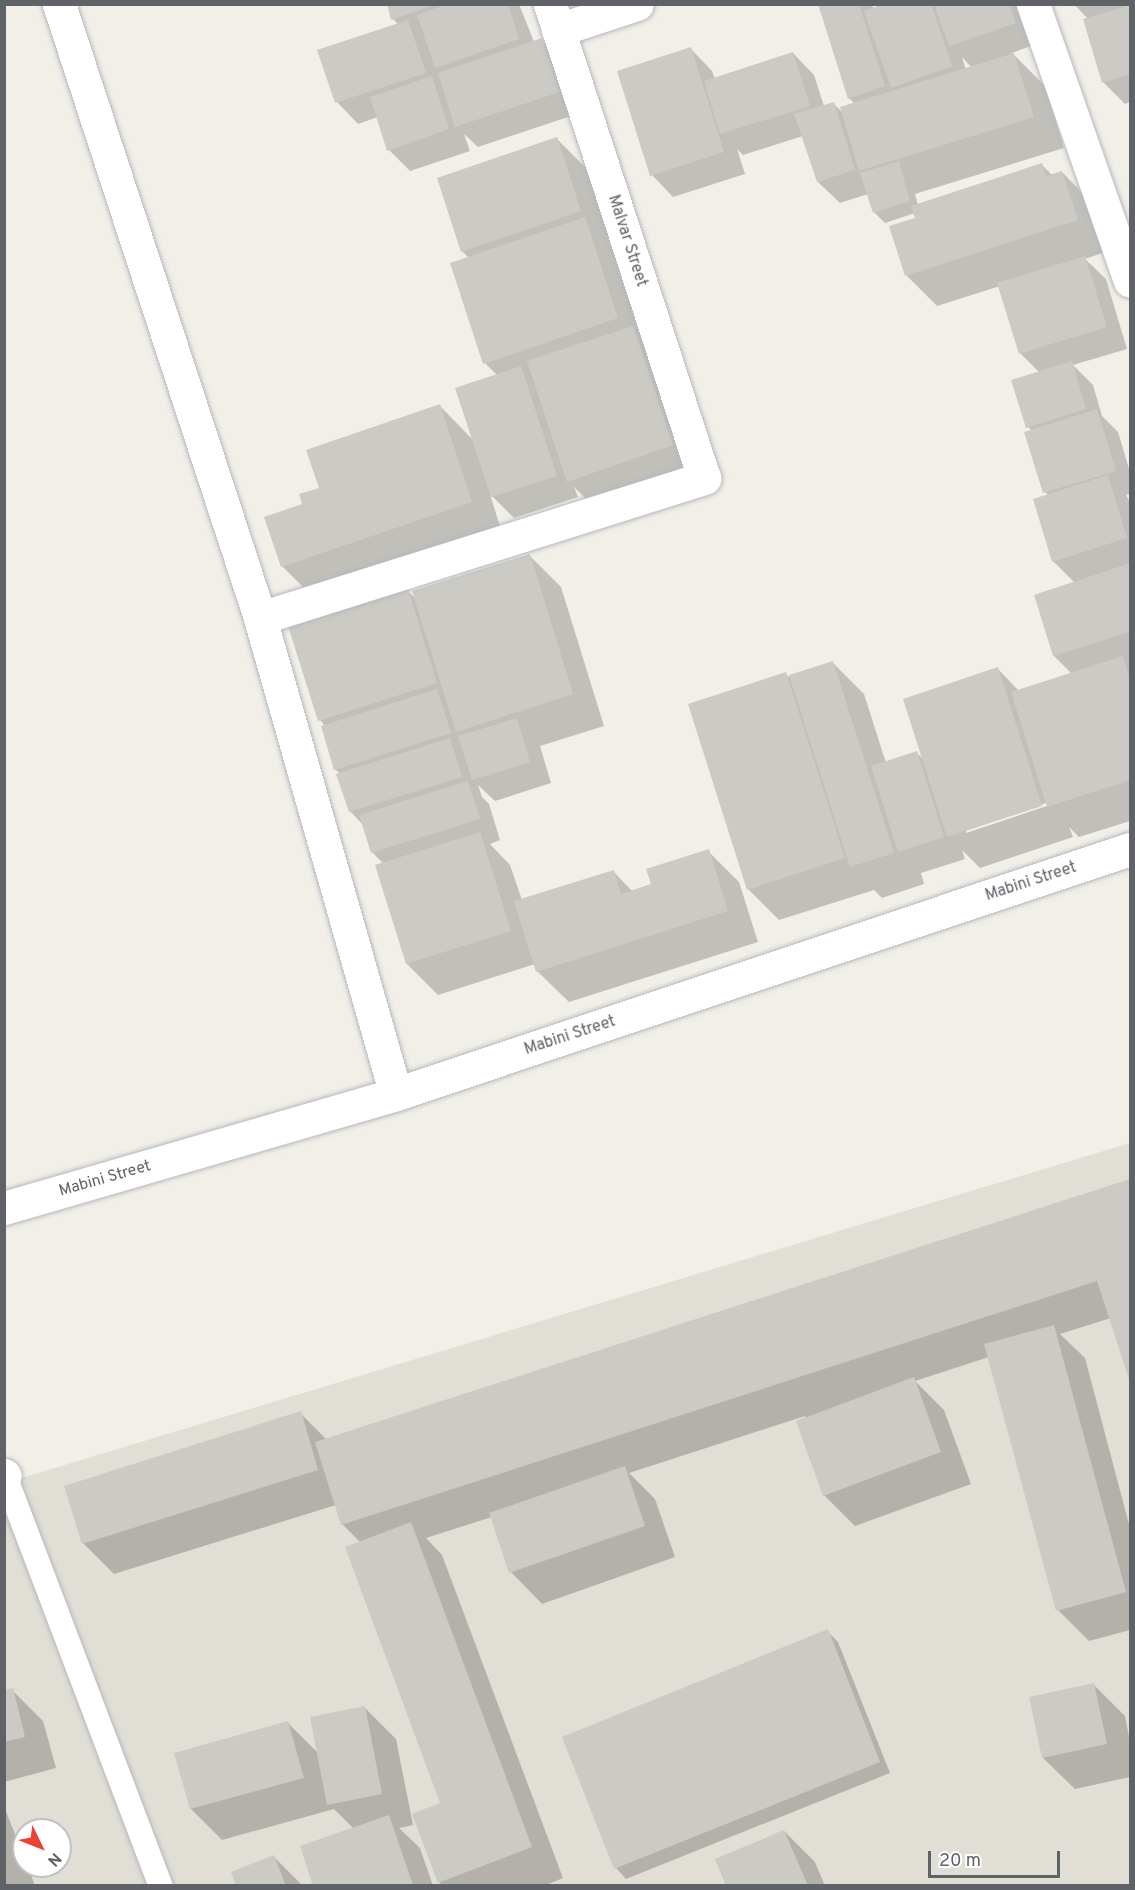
<!DOCTYPE html>
<style>
body{margin:0}
#map{position:relative;width:1135px;height:1890px;overflow:hidden;background:#f1efe8;font-family:Overpass,sans-serif}
div>[style]{position:absolute}
.education>*{inset:0;background:#e1ded6}
.shadow>*{inset:0;background:#0003}
.building>*{inset:0;background:#cccac5}
.roads{filter:drop-shadow(0 0 2px #b5b8bc) drop-shadow(0 0 2px #b5b8bc)}
.lane>*{height:24px;margin:-12px;padding:0 12px;transform-origin:12px;border-radius:12px;background:#fff}
.street>*{height:33px;margin:-16.5px;padding:0 16.5px;transform-origin:16.5px;border-radius:16.5px;background:#fff}
.secondary>*{height:33px;margin:-16.5px;padding:0 16.5px;transform-origin:16.5px;border-radius:16.5px;background:#fff}
span{translate:-50% -50%;white-space:nowrap;text-align:center;line-height:1.15;-webkit-text-stroke:4.5px #fff;paint-order:stroke}
.street-label{font-size:16px;color:#5f6368}
.frame{position:absolute;inset:0;border:6px solid #5f6368;pointer-events:none}
.north{position:absolute;left:12px;top:1818px;width:60px;height:60px;box-sizing:border-box;background:#fff;border:2px solid #bfc1c3;border-radius:50%;rotate:133deg;font-size:16px;font-weight:700;line-height:24px;text-align:center;color:#5f6368}
.north::after{content:'';display:block;margin:auto;width:21px;height:27px;background:#ea4335;clip-path:polygon(50% 0,100% 100%,50% 72%,0 100%)}
.scale{position:absolute;left:928px;top:1851px;width:132px;height:27px;box-sizing:border-box;border:3px solid #5f6368;border-top:0;padding-left:8px;font-size:18px;line-height:21px;white-space:nowrap;color:#5f6368;-webkit-text-stroke:4px #fff;paint-order:stroke}
</style>
<div id="map">
<div class="education">
<div style="clip-path:polygon(evenodd,1130px 1143px,1130px 1885px,5px 1886px,5px 1483px,1130px 1143px,24px 1830px,60px 1830px,60px 1866px,24px 1866px,24px 1830px)"></div>
</div>
<div class="shadow">
<div style="clip-path:polygon(388px 4px,519px 4px,534px 42px,541px 40px,563px 61px,580px 113px,478px 147px,464px 134px,470px 151px,410px 171px,389px 150px,378px 117px,358px 124px,337px 102px,399px 25px,393px 19px)"></div>
<div style="clip-path:polygon(evenodd,819px 4px,871px 4px,874px 9px,887px 4px,1022px 4px,1036px 44px,1012px 53px,1045px 86px,1064px 148px,915px 194px,918px 205px,1042px 165px,1052px 175px,1062px 172px,1093px 204px,1108px 251px,1085px 259px,1106px 279px,1127px 349px,1073px 365px,1093px 385px,1102px 416px,1118px 432px,1130px 472px,1130px 494px,1126px 495px,1130px 502px,1130px 821px,1079px 837px,1069px 827px,1073px 837px,980px 868px,962px 850px,965px 859px,921px 873px,924px 884px,882px 898px,874px 890px,779px 920px,748px 889px,786px 674px,789px 677px,833px 663px,864px 694px,886px 763px,917px 753px,925px 761px,998px 669px,1019px 691px,1072px 674px,1054px 656px,1075px 583px,1053px 561px,1049px 496px,1045px 492px,1032px 431px,1028px 427px,1040px 373px,1020px 353px,1000px 286px,937px 306px,906px 275px,916px 219px,915px 213px,885px 223px,874px 212px,868px 194px,840px 203px,818px 182px,803px 136px,743px 155px,737px 149px,745px 174px,673px 197px,652px 175px,691px 49px,712px 71px,715px 79px,793px 53px,814px 75px,824px 106px,833px 103px,843px 113px,855px 104px,849px 98px,819px 4px,962px 57px,972px 68px,966px 70px,962px 57px,819px 4px,1049px 802px,1050px 805px,966px 833px,966px 830px,1049px 802px)"></div>
<div style="clip-path:polygon(1074px 4px,1130px 4px,1130px 102px,1125px 104px,1103px 82px,1088px 19px)"></div>
<div style="clip-path:polygon(557px 139px,588px 170px,611px 243px,609px 243px,616px 250px,703px 477px,599px 512px,574px 487px,578px 497px,514px 518px,490px 494px,502px 533px,313px 597px,282px 566px,304px 505px,320px 489px,440px 406px,473px 440px,497px 375px,485px 363px,469px 258px,462px 251px)"></div>
<div style="clip-path:polygon(530px 556px,561px 587px,604px 726px,540px 746px,551px 783px,495px 801px,478px 785px,482px 797px,489px 804px,500px 840px,490px 844px,510px 865px,522px 900px,613px 871px,633px 892px,653px 885px,708px 851px,739px 882px,758px 942px,569px 1002px,537px 971px,535px 964px,438px 995px,407px 964px,377px 866px,384px 864px,372px 852px,364px 826px,350px 811px,340px 774px,335px 769px,325px 726px,320px 720px,407px 590px,417px 600px)"></div>
<div style="clip-path:polygon(1130px 1180px,1130px 1379px,1111px 1318px,1060px 1334px,1085px 1358px,1130px 1528px,1130px 1630px,1089px 1641px,1058px 1610px,989px 1357px,915px 1381px,944px 1410px,971px 1484px,855px 1526px,824px 1495px,805px 1416px,629px 1473px,655px 1499px,675px 1557px,542px 1604px,511px 1572px,492px 1517px,426px 1538px,442px 1555px,563px 1878px,544px 1886px,443px 1886px,439px 1882px,442px 1804px,360px 1542px,342px 1524px,336px 1505px,114px 1574px,83px 1543px,300px 1413px,326px 1439px)"></div>
<div style="clip-path:polygon(827px 1631px,838px 1642px,890px 1773px,626px 1879px,616px 1868px)"></div>
<div style="clip-path:polygon(1094px 1685px,1125px 1716px,1130px 1742px,1130px 1777px,1075px 1789px,1043px 1758px)"></div>
<div style="clip-path:polygon(12px 1690px,43px 1721px,56px 1768px,4px 1782px,4px 1692px)"></div>
<div style="clip-path:polygon(365px 1708px,396px 1739px,413px 1825px,399px 1828px,420px 1848px,433px 1886px,315px 1886px,354px 1829px,334px 1809px,222px 1840px,191px 1809px,176px 1754px,288px 1723px,319px 1754px)"></div>
<div style="clip-path:polygon(4px 1806px,24px 1857px,24px 1866px,28px 1866px,35px 1886px,4px 1886px)"></div>
<div style="clip-path:polygon(784px 1831px,815px 1862px,825px 1886px,728px 1886px)"></div>
<div style="clip-path:polygon(274px 1857px,303px 1886px,238px 1886px)"></div>
</div>
<div class="building">
<div style="clip-path:polygon(387px 4px,434px 4px,434px 5px,391px 20px)"></div>
<div style="clip-path:polygon(447px 4px,508px 4px,519px 39px,435px 68px,417px 15px)"></div>
<div style="clip-path:polygon(818px 4px,859px 4px,885px 86px,848px 99px)"></div>
<div style="clip-path:polygon(883px 4px,931px 4px,952px 66px,891px 88px,864px 11px)"></div>
<div style="clip-path:polygon(934px 4px,1009px 4px,1016px 23px,949px 46px)"></div>
<div style="clip-path:polygon(1130px 5px,1130px 74px,1102px 83px,1083px 19px)"></div>
<div style="clip-path:polygon(408px 20px,426px 73px,335px 103px,317px 50px)"></div>
<div style="clip-path:polygon(542px 38px,560px 92px,455px 127px,438px 73px)"></div>
<div style="clip-path:polygon(691px 47px,724px 152px,650px 176px,617px 71px)"></div>
<div style="clip-path:polygon(793px 52px,810px 106px,720px 134px,704px 81px)"></div>
<div style="clip-path:polygon(1014px 53px,1034px 117px,859px 171px,840px 107px)"></div>
<div style="clip-path:polygon(432px 76px,449px 129px,387px 151px,370px 97px)"></div>
<div style="clip-path:polygon(834px 102px,855px 170px,817px 182px,794px 114px)"></div>
<div style="clip-path:polygon(557px 137px,581px 211px,461px 252px,437px 178px)"></div>
<div style="clip-path:polygon(899px 161px,910px 201px,873px 213px,860px 173px)"></div>
<div style="clip-path:polygon(1042px 163px,1046px 176px,1062px 171px,1078px 220px,905px 276px,889px 226px,915px 218px,911px 206px)"></div>
<div style="clip-path:polygon(585px 217px,618px 318px,483px 364px,450px 263px)"></div>
<div style="clip-path:polygon(1085px 256px,1107px 327px,1019px 354px,997px 283px)"></div>
<div style="clip-path:polygon(633px 326px,673px 445px,567px 482px,527px 361px)"></div>
<div style="clip-path:polygon(1072px 361px,1086px 409px,1026px 428px,1011px 380px)"></div>
<div style="clip-path:polygon(521px 366px,557px 476px,491px 497px,455px 388px)"></div>
<div style="clip-path:polygon(440px 404px,472px 502px,281px 567px,264px 517px,302px 504px,299px 494px,319px 488px,306px 450px)"></div>
<div style="clip-path:polygon(1097px 409px,1116px 471px,1043px 493px,1024px 432px)"></div>
<div style="clip-path:polygon(1108px 475px,1127px 538px,1052px 562px,1033px 499px)"></div>
<div style="clip-path:polygon(530px 554px,573px 694px,456px 732px,412px 591px)"></div>
<div style="clip-path:polygon(1130px 563px,1130px 632px,1053px 656px,1034px 595px)"></div>
<div style="clip-path:polygon(408px 589px,437px 683px,318px 721px,288px 626px)"></div>
<div style="clip-path:polygon(1123px 656px,1130px 680px,1130px 780px,1047px 807px,1011px 692px)"></div>
<div style="clip-path:polygon(833px 661px,894px 853px,850px 867px,789px 675px)"></div>
<div style="clip-path:polygon(998px 667px,1042px 806px,947px 837px,903px 699px)"></div>
<div style="clip-path:polygon(786px 672px,845px 858px,747px 890px,688px 704px)"></div>
<div style="clip-path:polygon(437px 689px,451px 733px,334px 770px,321px 726px)"></div>
<div style="clip-path:polygon(517px 718px,530px 762px,472px 780px,458px 736px)"></div>
<div style="clip-path:polygon(450px 738px,462px 777px,349px 812px,336px 774px)"></div>
<div style="clip-path:polygon(917px 751px,944px 837px,898px 852px,871px 766px)"></div>
<div style="clip-path:polygon(468px 781px,480px 819px,371px 853px,359px 815px)"></div>
<div style="clip-path:polygon(480px 832px,511px 931px,406px 964px,375px 865px)"></div>
<div style="clip-path:polygon(709px 849px,728px 911px,536px 972px,514px 901px,614px 870px,621px 894px,651px 884px,646px 869px)"></div>
<div style="clip-path:polygon(1130px 1179px,1130px 1382px,1097px 1281px,341px 1525px,315px 1442px)"></div>
<div style="clip-path:polygon(1054px 1325px,1126px 1592px,1056px 1611px,984px 1344px)"></div>
<div style="clip-path:polygon(914px 1377px,941px 1452px,823px 1496px,796px 1421px)"></div>
<div style="clip-path:polygon(301px 1411px,318px 1470px,82px 1544px,64px 1486px)"></div>
<div style="clip-path:polygon(625px 1466px,645px 1526px,509px 1573px,489px 1513px)"></div>
<div style="clip-path:polygon(411px 1522px,532px 1847px,438px 1883px,412px 1814px,440px 1803px,345px 1547px)"></div>
<div style="clip-path:polygon(828px 1629px,880px 1762px,614px 1869px,562px 1737px)"></div>
<div style="clip-path:polygon(1094px 1683px,1107px 1744px,1042px 1758px,1029px 1697px)"></div>
<div style="clip-path:polygon(13px 1688px,25px 1737px,4px 1742px,4px 1690px)"></div>
<div style="clip-path:polygon(365px 1706px,382px 1794px,327px 1805px,310px 1717px)"></div>
<div style="clip-path:polygon(288px 1721px,304px 1778px,190px 1809px,174px 1753px)"></div>
<div style="clip-path:polygon(389px 1815px,413px 1885px,313px 1886px,300px 1846px)"></div>
<div style="clip-path:polygon(784px 1830px,808px 1886px,726px 1886px,715px 1859px)"></div>
<div style="clip-path:polygon(274px 1855px,286px 1886px,236px 1886px,231px 1872px)"></div>
</div>
<div class="roads">
<div class="lane">
<div style="left:5px;top:1476px;width:439px;rotate:69.2deg"></div>
</div>
<div class="street">
<div style="left:59px;top:4px;width:646px;rotate:71.87deg"></div>
<div style="left:260px;top:618px;width:495px;rotate:74.1deg"></div>
<div style="left:1033px;top:4px;width:293px;rotate:70.7deg"></div>
<div style="left:558px;top:30px;width:83px;rotate:-18.2deg"></div>
<div style="left:260px;top:618px;width:466px;rotate:-17.5deg"></div>
<div style="left:704px;top:478px;width:498px;rotate:-108deg"></div>
<div style="left:4px;top:1475px;width:1px;rotate:45deg"></div>
</div>
<div class="secondary">
<div style="left:4px;top:1208px;width:408px;rotate:-16.2deg"></div>
<div style="left:396px;top:1094px;width:774px;rotate:-18.46deg"></div>
</div>
</div>
<div class="street-label">
<span style="left:627px;top:241px;rotate:72deg">Malvar Street</span>
<span style="left:1031px;top:882px;rotate:-18deg">Mabini Street</span>
<span style="left:570px;top:1036px;rotate:-18deg">Mabini Street</span>
<span style="left:105px;top:1179px;rotate:-16deg">Mabini Street</span>
</div>
<div class="frame"></div>
<div class="north">N</div>
<div class="scale">20 m</div>
</div>
